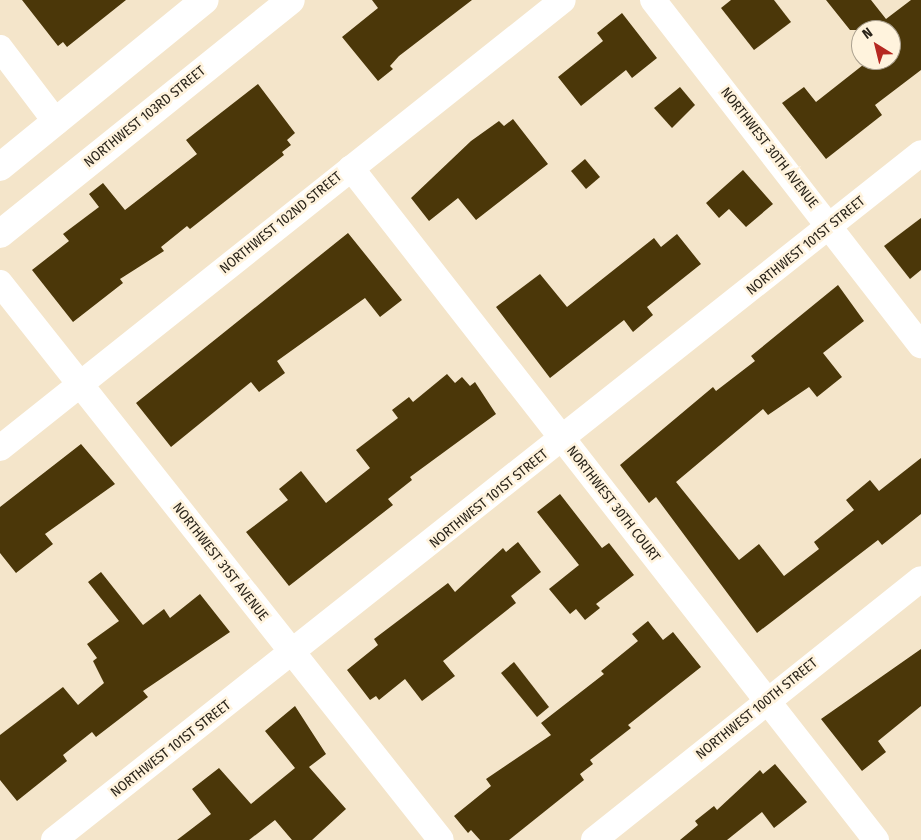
<!DOCTYPE html>
<style>
body{margin:0}
#map{position:relative;width:921px;height:840px;overflow:hidden;background:#f4e5ca;font-family:"Fira Sans Condensed",sans-serif}
div>[style]{position:absolute}
.building>*{inset:0;background:#4b3709}
.minor>*{height:26px;margin:-13px;padding:0 13px;transform-origin:13px;border-radius:13px;background:#fff}
.primary>*{height:28px;margin:-14px;padding:0 14px;transform-origin:14px;border-radius:14px;background:#fff}
span{translate:-50% -50%;white-space:nowrap;text-align:center;line-height:1.15;-webkit-text-stroke:5px #fff3dd;paint-order:stroke}
.street-label{font-size:14px;color:#2a241a}
.north{position:absolute;left:851px;top:20px;width:50px;height:50px;box-sizing:border-box;background:#fff3dd;border:1px solid #aaa08f;border-radius:50%;rotate:324deg;font-size:14px;font-weight:700;line-height:20px;text-align:center;color:#2a241a}
.north::after{content:'';display:block;margin:auto;width:18px;height:22px;background:#b62821;clip-path:polygon(50% 0,100% 100%,50% 72%,0 100%)}
</style>
<div id="map">
<div class="building">
<div style="clip-path:polygon(22px 0,126px 0,67px 47px,63px 42px,58px 46px)"></div>
<div style="clip-path:polygon(372px 0,472px 0,399px 56px,390px 66px,393px 69px,378px 81px,342px 37px,378px 8px)"></div>
<div style="clip-path:polygon(731px 0,774px 0,791px 22px,754px 50px,721px 8px)"></div>
<div style="clip-path:polygon(826px 0,871px 0,886px 19px,911px 0,921px 0,921px 70px,875px 105px,882px 115px,826px 159px,782px 103px,804px 87px,816px 102px,863px 65px,852px 50px,861px 43px,861px 60px,891px 60px,891px 30px,850px 30px)"></div>
<div style="clip-path:polygon(622px 13px,657px 58px,632px 78px,626px 70px,581px 106px,558px 77px,603px 41px,597px 33px)"></div>
<div style="clip-path:polygon(258px 84px,295px 133px,287px 140px,291px 145px,282px 152px,284px 155px,190px 229px,187px 226px,161px 247px,164px 251px,120px 279px,123px 283px,73px 322px,32px 270px,69px 241px,63px 234px,99px 207px,89px 194px,103px 183px,125px 210px,197px 154px,186px 140px)"></div>
<div style="clip-path:polygon(680px 87px,695px 105px,672px 128px,654px 108px)"></div>
<div style="clip-path:polygon(513px 119px,548px 164px,476px 220px,458px 198px,429px 221px,411px 198px,471px 141px,499px 121px,504px 126px)"></div>
<div style="clip-path:polygon(585px 159px,600px 177px,586px 189px,571px 171px)"></div>
<div style="clip-path:polygon(743px 170px,773px 204px,746px 227px,729px 209px,719px 218px,706px 203px)"></div>
<div style="clip-path:polygon(921px 218px,921px 270px,910px 279px,884px 246px)"></div>
<div style="clip-path:polygon(348px 233px,402px 300px,380px 317px,365px 298px,277px 361px,285px 373px,259px 392px,251px 382px,171px 447px,136px 403px)"></div>
<div style="clip-path:polygon(677px 234px,701px 264px,647px 307px,653px 315px,633px 332px,624px 320px,550px 378px,496px 307px,540px 274px,567px 307px,654px 238px,661px 247px)"></div>
<div style="clip-path:polygon(838px 285px,864px 321px,823px 353px,842px 377px,817px 397px,809px 387px,768px 415px,763px 409px,676px 482px,739px 560px,759px 544px,784px 576px,819px 549px,814px 542px,854px 510px,846px 500px,870px 480px,879px 491px,921px 458px,921px 514px,882px 545px,878px 540px,757px 633px,656px 497px,649px 503px,620px 465px,713px 387px,716px 391px,755px 361px,751px 356px)"></div>
<div style="clip-path:polygon(447px 374px,455px 383px,462px 377px,470px 386px,475px 382px,496px 414px,410px 477px,412px 480px,388px 499px,393px 505px,289px 586px,246px 532px,288px 500px,279px 489px,301px 471px,326px 503px,370px 468px,356px 450px,398px 418px,392px 410px,409px 397px,413px 402px)"></div>
<div style="clip-path:polygon(81px 444px,115px 484px,45px 534px,53px 544px,16px 573px,0 553px,0 507px)"></div>
<div style="clip-path:polygon(560px 494px,602px 548px,609px 543px,634px 575px,596px 604px,600px 608px,585px 620px,576px 609px,570px 614px,549px 589px,579px 565px,537px 512px)"></div>
<div style="clip-path:polygon(518px 542px,541px 572px,511px 596px,516px 603px,443px 661px,455px 676px,422px 701px,405px 679px,379px 700px,376px 696px,370px 700px,347px 670px,378px 645px,374px 639px,448px 583px,455px 592px,503px 548px,506px 552px)"></div>
<div style="clip-path:polygon(101px 572px,143px 625px,164px 609px,170px 618px,200px 594px,230px 632px,143px 691px,148px 697px,96px 737px,92px 732px,63px 755px,67px 761px,17px 801px,0 780px,0 735px,63px 687px,78px 705px,104px 683px,93px 661px,97px 658px,87px 644px,119px 621px,88px 582px)"></div>
<div style="clip-path:polygon(648px 621px,663px 640px,673px 632px,701px 667px,628px 725px,631px 728px,590px 760px,593px 764px,580px 774px,584px 780px,509px 840px,480px 840px,471px 830px,468px 833px,454px 816px,491px 786px,486px 779px,551px 735px,541px 723px,604px 674px,601px 671px,638px 641px,632px 634px)"></div>
<div style="clip-path:polygon(921px 649px,921px 706px,878px 741px,886px 752px,862px 771px,821px 719px)"></div>
<div style="clip-path:polygon(514px 662px,549px 707px,537px 717px,501px 673px)"></div>
<div style="clip-path:polygon(295px 706px,326px 754px,309px 767px,346px 809px,312px 840px,292px 840px,275px 820px,249px 840px,177px 840px,211px 814px,192px 789px,219px 768px,251px 804px,295px 768px,265px 731px)"></div>
<div style="clip-path:polygon(775px 764px,807px 802px,774px 828px,762px 812px,727px 840px,680px 840px,698px 825px,695px 821px,714px 806px,717px 810px,760px 770px,763px 774px)"></div>
</div>
<div class="minor">
<div style="left:653px;top:0;width:437px;rotate:52.2deg"></div>
<div style="left:0;top:48px;width:93px;rotate:52.9deg"></div>
<div style="left:351px;top:168px;width:853px;rotate:52deg"></div>
<div style="left:0;top:283px;width:710px;rotate:51.63deg"></div>
<div style="left:0;top:448px;width:719px;rotate:-38.51deg"></div>
<div style="left:54px;top:840px;width:1106px;rotate:-38.39deg"></div>
<div style="left:594px;top:840px;width:418px;rotate:-38.6deg"></div>
</div>
<div class="primary">
<div style="left:0;top:167px;width:264px;rotate:-39.2deg"></div>
<div style="left:0;top:234px;width:373px;rotate:-38.8deg"></div>
</div>
<div class="street-label">
<span style="left:145px;top:117px;rotate:-39deg">NORTHWEST 103RD STREET</span>
<span style="left:769px;top:148px;rotate:52deg">NORTHWEST 30TH AVENUE</span>
<span style="left:281px;top:223px;rotate:-39deg">NORTHWEST 102ND STREET</span>
<span style="left:806px;top:246px;rotate:-39deg">NORTHWEST 101ST STREET</span>
<span style="left:489px;top:499px;rotate:-39deg">NORTHWEST 101ST STREET</span>
<span style="left:613px;top:504px;rotate:52deg">NORTHWEST 30TH COURT</span>
<span style="left:220px;top:562px;rotate:52deg">NORTHWEST 31ST AVENUE</span>
<span style="left:757px;top:709px;rotate:-39deg">NORTHWEST 100TH STREET</span>
<span style="left:171px;top:749px;rotate:-38deg">NORTHWEST 101ST STREET</span>
</div>
<div class="north">N</div>
</div>
